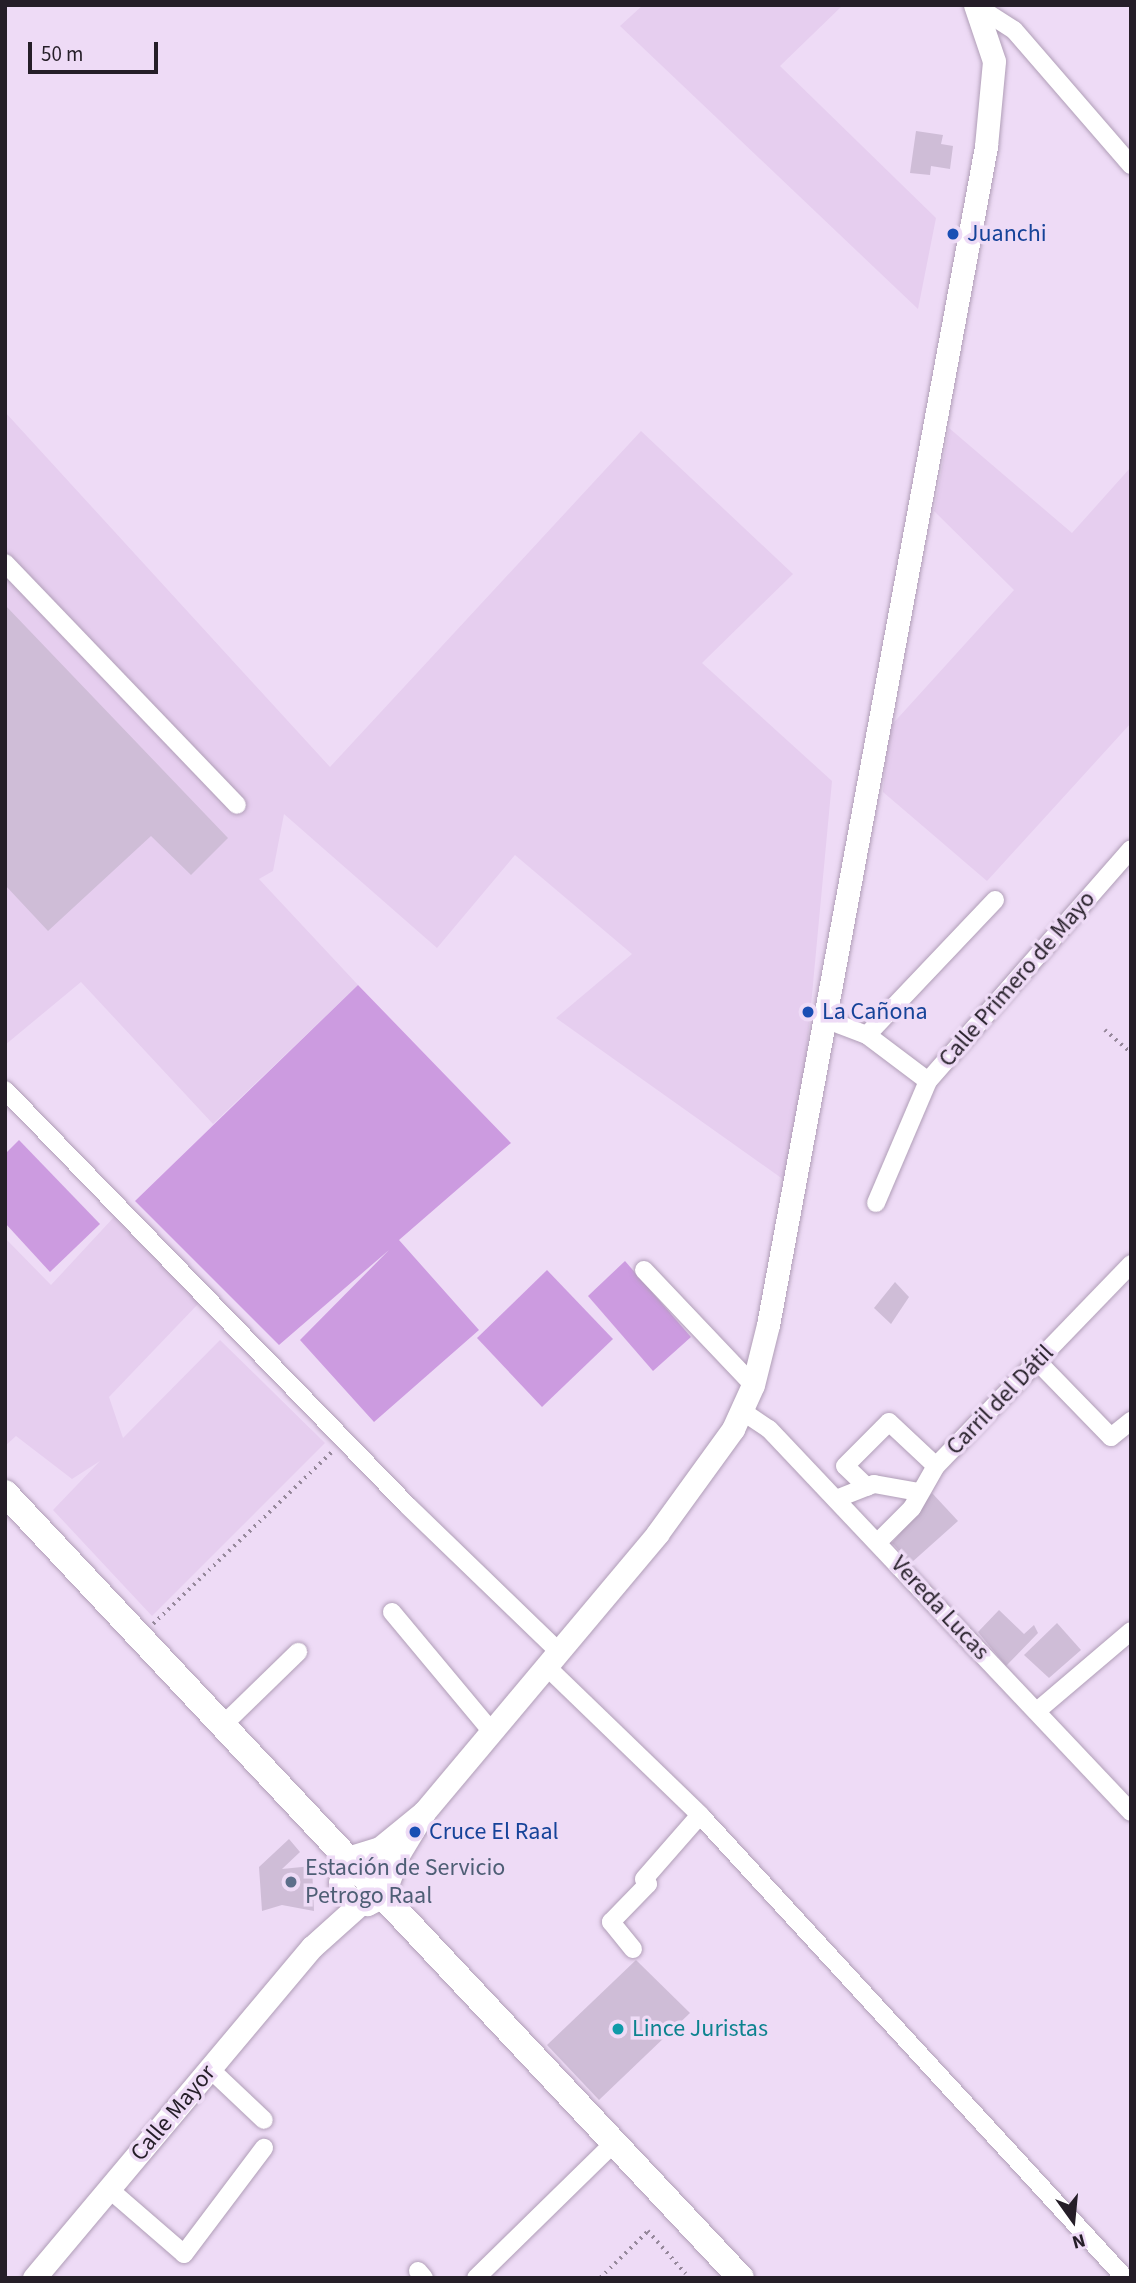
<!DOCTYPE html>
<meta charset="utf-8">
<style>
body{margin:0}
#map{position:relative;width:1136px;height:2283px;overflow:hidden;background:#eedbf6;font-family:"Source Sans 3",sans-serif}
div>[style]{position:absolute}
.built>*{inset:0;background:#e6ceef}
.green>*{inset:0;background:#cc9be0}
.building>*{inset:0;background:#cfbdd7}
.path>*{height:3.5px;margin-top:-1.75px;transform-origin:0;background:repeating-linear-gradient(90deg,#96889b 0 2px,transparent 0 7px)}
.roads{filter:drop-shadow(0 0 2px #b09eb7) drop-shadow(0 0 2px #b09eb7)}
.minor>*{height:18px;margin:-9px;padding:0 9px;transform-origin:9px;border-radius:9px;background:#fff}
.major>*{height:23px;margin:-11.5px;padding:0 11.5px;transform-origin:11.5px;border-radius:11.5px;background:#fff}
.highway>*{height:26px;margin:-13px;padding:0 13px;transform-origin:13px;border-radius:13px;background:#fff}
.dots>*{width:19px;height:19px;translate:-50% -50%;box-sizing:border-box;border:4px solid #eedbf6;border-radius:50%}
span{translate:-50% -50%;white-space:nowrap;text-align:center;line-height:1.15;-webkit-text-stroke:7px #eedbf6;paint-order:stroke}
.transit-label{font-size:24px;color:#164399}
.left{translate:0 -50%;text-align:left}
.street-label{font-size:24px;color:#251e28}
.service-label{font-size:24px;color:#4e5e75}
.culture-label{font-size:24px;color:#0d838f}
.frame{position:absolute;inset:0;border:7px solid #251e28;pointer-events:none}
.north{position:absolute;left:1038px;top:2185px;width:70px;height:70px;-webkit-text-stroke:5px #eedbf6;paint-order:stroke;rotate:165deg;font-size:19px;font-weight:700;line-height:28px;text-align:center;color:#251e28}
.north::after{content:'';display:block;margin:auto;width:24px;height:32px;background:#251e28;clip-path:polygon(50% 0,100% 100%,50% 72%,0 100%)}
.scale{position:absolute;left:28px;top:42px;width:130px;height:32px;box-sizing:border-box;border:4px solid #251e28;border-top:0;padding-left:9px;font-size:21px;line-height:24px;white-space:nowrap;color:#251e28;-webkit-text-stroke:5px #eedbf6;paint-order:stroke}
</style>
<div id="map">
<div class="built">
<div style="clip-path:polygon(643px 5px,843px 5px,780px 66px,936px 218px,918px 309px,620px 26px)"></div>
<div style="clip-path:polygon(5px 412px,330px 767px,641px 431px,793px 574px,702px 663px,832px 781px,794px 1187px,556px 1018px,632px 954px,515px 855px,437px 948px,284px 814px,273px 871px,259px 879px,358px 985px,213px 1124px,81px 982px,5px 1045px)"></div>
<div style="clip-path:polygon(949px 428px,1072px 533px,1131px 467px,1131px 723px,987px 881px,883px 792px,888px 729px,1014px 590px,934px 511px)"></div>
<div style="clip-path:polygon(114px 1217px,199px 1303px,109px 1397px,123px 1438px,220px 1340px,325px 1443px,152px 1616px,53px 1510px,100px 1461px,72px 1479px,16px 1436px,5px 1446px,5px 1238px,51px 1285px)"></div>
</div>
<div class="green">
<div style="clip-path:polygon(358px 985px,511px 1143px,399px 1240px,479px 1330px,374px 1422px,300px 1340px,389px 1250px,279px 1345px,135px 1201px)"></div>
<div style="clip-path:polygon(19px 1140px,100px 1224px,50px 1272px,5px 1223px,5px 1154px)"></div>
<div style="clip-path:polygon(625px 1261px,691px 1337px,653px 1371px,588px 1296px)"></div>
<div style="clip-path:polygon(547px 1270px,613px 1339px,542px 1407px,477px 1338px)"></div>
</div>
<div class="building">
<div style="clip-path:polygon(916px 131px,943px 135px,941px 144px,953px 146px,950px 169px,931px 166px,930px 175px,910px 173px)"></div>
<div style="clip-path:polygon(5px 605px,228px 838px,191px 875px,151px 836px,48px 931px,5px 885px)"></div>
<div style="clip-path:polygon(895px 1282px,909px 1297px,891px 1324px,874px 1308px)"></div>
<div style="clip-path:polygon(932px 1493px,958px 1521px,911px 1563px,892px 1543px)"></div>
<div style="clip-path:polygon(999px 1610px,1024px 1634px,1034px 1625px,1038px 1633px,1006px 1666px,978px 1632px)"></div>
<div style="clip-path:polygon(1057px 1623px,1081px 1650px,1049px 1678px,1024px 1655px)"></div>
<div style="clip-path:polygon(289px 1839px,300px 1852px,282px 1869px,312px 1866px,314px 1911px,282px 1905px,262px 1911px,259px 1867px)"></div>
<div style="clip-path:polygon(636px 1960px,690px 2013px,599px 2100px,547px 2045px)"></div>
</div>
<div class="path">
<div style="left:1105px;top:1030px;width:35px;rotate:41deg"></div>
<div style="left:153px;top:1624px;width:248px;rotate:-43.9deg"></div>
<div style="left:600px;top:2278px;width:67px;rotate:-44.4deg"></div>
<div style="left:648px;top:2231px;width:57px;rotate:48.5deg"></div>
</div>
<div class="roads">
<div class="minor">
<div style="left:975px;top:5px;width:46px;rotate:32.7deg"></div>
<div style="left:1014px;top:30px;width:179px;rotate:49.1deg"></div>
<div style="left:5px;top:563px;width:335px;rotate:46.2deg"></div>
<div style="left:825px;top:1019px;width:45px;rotate:20.9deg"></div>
<div style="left:867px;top:1035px;width:76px;rotate:37deg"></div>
<div style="left:928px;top:1081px;width:308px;rotate:-48.8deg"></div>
<div style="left:867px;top:1035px;width:186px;rotate:-46.5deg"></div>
<div style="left:5px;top:1090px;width:579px;rotate:45.91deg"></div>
<div style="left:408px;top:1506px;width:210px;rotate:44deg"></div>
<div style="left:876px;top:1203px;width:133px;rotate:-66.9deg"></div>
<div style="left:644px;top:1270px;width:158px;rotate:46.5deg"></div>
<div style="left:1037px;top:1361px;width:106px;rotate:45.8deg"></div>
<div style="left:1111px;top:1437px;width:26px;rotate:-39deg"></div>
<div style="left:742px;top:1411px;width:32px;rotate:34deg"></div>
<div style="left:769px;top:1429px;width:527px;rotate:46.61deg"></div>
<div style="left:867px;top:1487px;width:30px;rotate:-136deg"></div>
<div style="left:845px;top:1466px;width:62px;rotate:-45deg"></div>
<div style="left:889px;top:1422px;width:64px;rotate:43.1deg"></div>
<div style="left:836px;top:1499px;width:41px;rotate:-21.5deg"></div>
<div style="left:874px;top:1484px;width:46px;rotate:10.1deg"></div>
<div style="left:878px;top:1542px;width:48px;rotate:-45deg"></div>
<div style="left:912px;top:1508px;width:48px;rotate:-60.3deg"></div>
<div style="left:936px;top:1466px;width:281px;rotate:-46deg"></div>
<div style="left:392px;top:1612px;width:155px;rotate:50.2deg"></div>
<div style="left:547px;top:1667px;width:213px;rotate:44deg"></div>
<div style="left:700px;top:1815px;width:628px;rotate:47.45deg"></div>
<div style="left:1037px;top:1711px;width:123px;rotate:-40.4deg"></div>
<div style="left:223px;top:1725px;width:105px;rotate:-44.2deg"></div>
<div style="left:633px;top:1949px;width:35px;rotate:-129deg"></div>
<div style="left:611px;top:1922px;width:53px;rotate:-45.8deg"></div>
<div style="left:648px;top:1884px;width:6px;rotate:-129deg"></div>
<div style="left:644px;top:1879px;width:85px;rotate:-48.8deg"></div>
<div style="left:210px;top:2069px;width:74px;rotate:43.4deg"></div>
<div style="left:109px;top:2189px;width:99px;rotate:40.9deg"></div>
<div style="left:184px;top:2254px;width:133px;rotate:-53deg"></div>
<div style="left:418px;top:2271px;width:9px;rotate:49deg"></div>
<div style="left:476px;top:2278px;width:193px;rotate:-44.4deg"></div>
</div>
<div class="major">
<div style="left:424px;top:1812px;width:50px;rotate:121.2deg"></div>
<div style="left:398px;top:1855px;width:44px;rotate:110.1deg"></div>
<div style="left:383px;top:1896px;width:18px;rotate:153deg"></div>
<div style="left:367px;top:1904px;width:22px;rotate:-158deg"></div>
<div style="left:347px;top:1896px;width:15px;rotate:-118deg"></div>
<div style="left:340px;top:1883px;width:17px;rotate:-77deg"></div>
<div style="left:344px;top:1866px;width:14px;rotate:-45deg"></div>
<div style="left:354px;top:1856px;width:27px;rotate:-17deg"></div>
<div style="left:380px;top:1848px;width:57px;rotate:-39.3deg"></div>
<div style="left:424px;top:1812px;width:363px;rotate:-50deg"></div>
<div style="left:657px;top:1534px;width:130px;rotate:-54.1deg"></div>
<div style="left:733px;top:1429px;width:48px;rotate:-65.6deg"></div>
<div style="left:753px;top:1385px;width:62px;rotate:-76deg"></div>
<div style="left:768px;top:1325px;width:1199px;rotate:-79.52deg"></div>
<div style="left:986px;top:146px;width:85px;rotate:-84.6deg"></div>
<div style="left:994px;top:61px;width:59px;rotate:-108.7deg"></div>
<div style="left:34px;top:2278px;width:432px;rotate:-50deg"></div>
<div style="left:312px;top:1947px;width:66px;rotate:-41.9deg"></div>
</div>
<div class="highway">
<div style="left:5px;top:1493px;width:1076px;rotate:46.85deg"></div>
</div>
</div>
<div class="dots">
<div style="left:953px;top:234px;background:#1a4fb4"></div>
<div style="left:808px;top:1012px;background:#1a4fb4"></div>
<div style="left:415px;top:1832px;background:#1a4fb4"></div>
<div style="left:291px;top:1882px;background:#5c6f8a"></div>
<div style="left:618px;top:2029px;background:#0f9aa8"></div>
</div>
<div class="transit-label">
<span class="left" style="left:967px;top:234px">Juanchi</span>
<span class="left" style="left:822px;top:1012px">La Cañona</span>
<span class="left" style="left:429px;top:1832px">Cruce El Raal</span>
</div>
<div class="street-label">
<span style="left:1017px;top:979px;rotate:-49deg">Calle Primero de Mayo</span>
<span style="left:1000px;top:1400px;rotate:-46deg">Carril del Dátil</span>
<span style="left:940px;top:1608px;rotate:47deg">Vereda Lucas</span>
<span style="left:173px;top:2113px;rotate:-50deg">Calle Mayor</span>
</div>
<div class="service-label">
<span class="left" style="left:305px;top:1882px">Estación de Servicio<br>Petrogo Raal</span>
</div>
<div class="culture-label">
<span class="left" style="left:632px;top:2029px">Lince Juristas</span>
</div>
<div class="frame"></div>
<div class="north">N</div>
<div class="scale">50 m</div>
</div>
